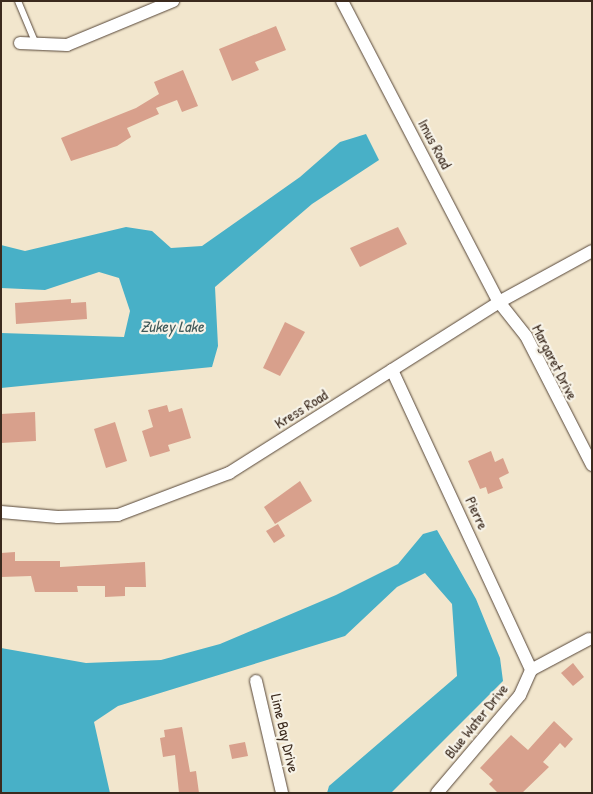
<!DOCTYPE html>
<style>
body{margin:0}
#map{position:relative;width:593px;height:794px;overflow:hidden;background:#f2e6cd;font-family:"Patrick Hand",sans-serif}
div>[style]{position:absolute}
.water>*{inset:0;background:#48b0c7}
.building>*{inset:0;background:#d8a08c}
.roads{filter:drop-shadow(0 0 1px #564638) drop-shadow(0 0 1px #564638)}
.service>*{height:6px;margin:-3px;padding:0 3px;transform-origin:3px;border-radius:3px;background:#fff}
.minor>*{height:12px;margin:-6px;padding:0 6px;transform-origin:6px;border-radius:6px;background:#fff}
span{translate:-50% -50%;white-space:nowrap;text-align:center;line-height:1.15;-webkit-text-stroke:4.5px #f7f3e8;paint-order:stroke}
.street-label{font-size:15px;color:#3b2a1e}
.water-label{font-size:16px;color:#405959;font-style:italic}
.frame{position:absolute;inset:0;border:2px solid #3b2a1e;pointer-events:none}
</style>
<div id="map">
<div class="water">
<div style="clip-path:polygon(366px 134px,379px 160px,312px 204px,215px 287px,218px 346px,212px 367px,1px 388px,1px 333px,124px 337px,130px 311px,119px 278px,99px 272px,45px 290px,1px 288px,1px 245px,25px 251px,126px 227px,152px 231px,171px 248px,202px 246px,300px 177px,340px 142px)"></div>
<div style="clip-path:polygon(437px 530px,476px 599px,500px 658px,503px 681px,391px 793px,327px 793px,329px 786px,457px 676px,452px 604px,425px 573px,397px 587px,345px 636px,118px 706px,94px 722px,110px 793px,1px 793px,1px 648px,86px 663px,161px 660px,220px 644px,336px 595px,398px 564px,423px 534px)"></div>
</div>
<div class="building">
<div style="clip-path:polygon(276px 26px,286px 50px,255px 62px,259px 70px,232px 81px,219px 49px)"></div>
<div style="clip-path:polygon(183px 70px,198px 106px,182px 112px,177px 100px,156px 108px,159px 114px,127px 128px,131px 137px,117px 146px,71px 161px,61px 138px,136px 108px,159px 94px,154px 82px)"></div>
<div style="clip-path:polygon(398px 227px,407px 244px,360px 267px,350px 248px)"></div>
<div style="clip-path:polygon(71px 299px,71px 303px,86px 302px,87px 319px,16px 324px,15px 303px)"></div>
<div style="clip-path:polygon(285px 322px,305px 332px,280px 376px,263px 368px)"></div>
<div style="clip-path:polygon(167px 405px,169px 412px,182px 408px,191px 438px,168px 445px,170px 451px,150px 457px,142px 431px,153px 427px,148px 410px)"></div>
<div style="clip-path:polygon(35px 412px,36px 441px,1px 443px,1px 414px)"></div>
<div style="clip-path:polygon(115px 422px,127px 461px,106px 468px,94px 429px)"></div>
<div style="clip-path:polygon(491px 451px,495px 462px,503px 458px,509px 473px,499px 478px,503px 488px,488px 494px,486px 487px,480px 489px,468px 461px)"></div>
<div style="clip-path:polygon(300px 481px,312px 501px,275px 524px,264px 507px)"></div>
<div style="clip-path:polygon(278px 524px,285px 536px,274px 543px,266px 531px)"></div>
<div style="clip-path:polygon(15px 552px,15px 561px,60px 561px,60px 567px,145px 562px,146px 587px,125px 587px,125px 596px,105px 597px,105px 586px,77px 586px,78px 592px,35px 592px,31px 576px,1px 577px,1px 553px)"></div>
<div style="clip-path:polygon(573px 663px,584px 677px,573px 686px,561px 673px)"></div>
<div style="clip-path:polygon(554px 721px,573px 739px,565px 748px,560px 743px,543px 762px,549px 767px,522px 793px,498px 793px,489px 784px,493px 780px,480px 768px,511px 735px,528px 750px)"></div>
<div style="clip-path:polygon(182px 727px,190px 772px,196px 771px,199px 793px,179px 793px,175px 755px,163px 757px,160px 738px,165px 737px,164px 730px)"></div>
<div style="clip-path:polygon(245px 742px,248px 756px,232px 759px,229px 745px)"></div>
</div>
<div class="roads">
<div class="service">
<div style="left:18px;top:1px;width:47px;rotate:67.3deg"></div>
</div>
<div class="minor">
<div style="left:342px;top:1px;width:339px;rotate:62.5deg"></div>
<div style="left:499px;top:302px;width:43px;rotate:51.5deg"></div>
<div style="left:526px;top:336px;width:145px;rotate:62.9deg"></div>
<div style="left:20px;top:43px;width:47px;rotate:2.4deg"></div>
<div style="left:67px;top:45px;width:115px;rotate:-22.5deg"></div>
<div style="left:392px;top:370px;width:331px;rotate:65.1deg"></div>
<div style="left:1px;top:512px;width:57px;rotate:5deg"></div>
<div style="left:58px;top:517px;width:60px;rotate:-1.9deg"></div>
<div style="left:118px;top:515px;width:119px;rotate:-20.7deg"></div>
<div style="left:229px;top:473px;width:320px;rotate:-32.3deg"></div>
<div style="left:499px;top:302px;width:106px;rotate:-28.7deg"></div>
<div style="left:256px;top:681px;width:115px;rotate:76.9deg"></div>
<div style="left:437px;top:793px;width:128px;rotate:-49.7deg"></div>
<div style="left:520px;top:695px;width:27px;rotate:-66deg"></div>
<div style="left:531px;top:670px;width:66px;rotate:-28.1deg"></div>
</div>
</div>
<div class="street-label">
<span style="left:435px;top:144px;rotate:62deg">Imus Road</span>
<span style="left:555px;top:362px;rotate:63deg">Margaret Drive</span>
<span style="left:301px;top:409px;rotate:-32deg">Kress Road</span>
<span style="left:477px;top:513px;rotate:65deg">Pierre</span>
<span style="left:476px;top:721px;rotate:-51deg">Blue Water Drive</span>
<span style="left:285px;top:733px;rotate:77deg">Lime Bay Drive</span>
</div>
<div class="water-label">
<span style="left:172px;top:326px">Zukey Lake</span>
</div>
<div class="frame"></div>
</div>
